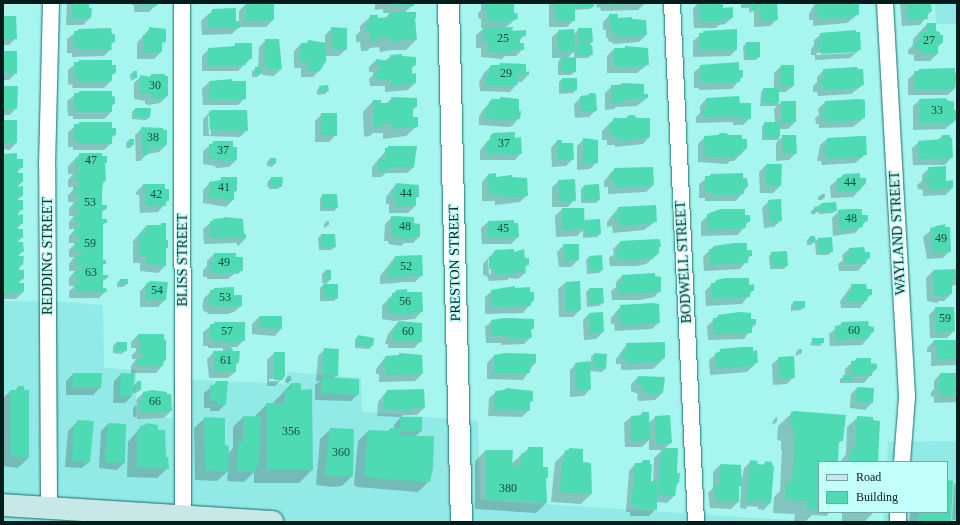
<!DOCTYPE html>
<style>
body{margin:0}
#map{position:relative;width:960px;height:525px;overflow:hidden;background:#a6f5ef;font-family:Georgia,serif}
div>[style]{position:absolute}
.built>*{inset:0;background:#91eae5}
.shadow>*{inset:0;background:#0003}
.building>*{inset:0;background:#4edab2}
.roads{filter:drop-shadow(0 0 1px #176d69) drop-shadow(0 0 1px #176d69)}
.minor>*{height:16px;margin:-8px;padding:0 8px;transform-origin:8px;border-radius:8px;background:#fff}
.tertiary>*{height:21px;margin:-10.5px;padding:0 10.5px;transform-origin:10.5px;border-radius:10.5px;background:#fff}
.secondary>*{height:22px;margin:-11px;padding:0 11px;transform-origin:11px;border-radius:11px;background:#c7e8e7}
span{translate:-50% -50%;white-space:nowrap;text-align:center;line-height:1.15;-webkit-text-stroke:3px #c2fffa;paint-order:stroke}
.number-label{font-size:12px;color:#144c41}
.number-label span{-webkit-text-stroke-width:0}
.street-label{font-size:14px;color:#001d1b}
.frame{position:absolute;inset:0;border:4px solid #001d1b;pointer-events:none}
.legend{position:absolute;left:818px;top:461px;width:130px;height:52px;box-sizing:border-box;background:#c2fffa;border:1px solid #74a5a1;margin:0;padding:5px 7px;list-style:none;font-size:12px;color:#001d1b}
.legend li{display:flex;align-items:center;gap:8px;height:20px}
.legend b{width:20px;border:1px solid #74a5a1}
</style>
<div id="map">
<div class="built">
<div style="clip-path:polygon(935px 3px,957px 3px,957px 24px,936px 24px)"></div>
<div style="clip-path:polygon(3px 301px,68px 302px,103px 305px,104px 368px,136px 370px,136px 418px,174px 418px,174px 379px,287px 384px,287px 372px,361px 378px,362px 412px,478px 421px,480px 500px,819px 522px,3px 522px)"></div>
<div style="clip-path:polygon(957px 441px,957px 522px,883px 522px,884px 512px,947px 512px,947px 462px,887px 462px,888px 442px)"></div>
</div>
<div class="shadow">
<div style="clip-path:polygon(67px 3px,88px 3px,90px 18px,83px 25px,66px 25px)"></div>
<div style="clip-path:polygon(132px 3px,158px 3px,149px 12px,134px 12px,134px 5px,132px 5px)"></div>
<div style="clip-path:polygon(375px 3px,413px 3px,413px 5px,404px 13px,415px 18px,414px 19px,416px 40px,406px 50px,392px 50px,380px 52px,379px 47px,370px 48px,367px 51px,361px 51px,360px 42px,356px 42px,356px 35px,360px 31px,360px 26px,371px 16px,377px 19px,384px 19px,390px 13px,383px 13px,383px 9px,375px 10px)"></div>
<div style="clip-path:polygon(481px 3px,513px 3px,513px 14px,517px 18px,505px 28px,525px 35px,519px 41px,523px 49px,516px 56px,505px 56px,502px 59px,481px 57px,481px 48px,476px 48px,476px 35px,484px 28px,481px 28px,481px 19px,478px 18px,478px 13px,481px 10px)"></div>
<div style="clip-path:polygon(549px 3px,593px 3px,593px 6px,590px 9px,574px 10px,574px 20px,567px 27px,549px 27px)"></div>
<div style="clip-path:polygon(596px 3px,645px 3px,638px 10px,601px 11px,600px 7px,597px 8px)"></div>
<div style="clip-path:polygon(698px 3px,721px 3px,722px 9px,732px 18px,725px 24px,719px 25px,716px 28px,694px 28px,693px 9px)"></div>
<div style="clip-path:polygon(741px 3px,776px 3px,777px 19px,770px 26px,754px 27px,754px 11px,749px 13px,749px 8px,741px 8px)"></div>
<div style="clip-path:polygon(815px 3px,858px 3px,858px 14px,847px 23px,813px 26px,813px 20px,809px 20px,809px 14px)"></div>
<div style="clip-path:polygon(900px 3px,930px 3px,931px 11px,920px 25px,902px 26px)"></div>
<div style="clip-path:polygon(246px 4px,273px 4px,273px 20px,266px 27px,239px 27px,232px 34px,202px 35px,201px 21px,213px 10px,235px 22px,239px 22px,239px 11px)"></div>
<div style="clip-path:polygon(610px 15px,617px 19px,646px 35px,639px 42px,613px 44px,612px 42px,609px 42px,608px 38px,606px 38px,606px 30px,603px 30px,603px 22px)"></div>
<div style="clip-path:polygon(3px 18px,16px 38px,9px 45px,3px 45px)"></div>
<div style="clip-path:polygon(927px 24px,935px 24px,935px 32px,942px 43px,937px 48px,937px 54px,930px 61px,914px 61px,914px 55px,908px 54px,908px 50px,913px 45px,913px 39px)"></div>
<div style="clip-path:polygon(150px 28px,165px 41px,161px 45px,161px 52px,154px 59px,137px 59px,137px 43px)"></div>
<div style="clip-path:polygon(332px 28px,346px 49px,339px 56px,325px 56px,320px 70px,313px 77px,301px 77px,301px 68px,294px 68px,294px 51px,301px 44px,306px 44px,308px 41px,325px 43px,325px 35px)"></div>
<div style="clip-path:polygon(evenodd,579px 29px,592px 42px,589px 45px,592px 54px,588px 58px,575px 58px,575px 72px,571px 75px,558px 75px,558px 62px,561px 58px,552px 58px,552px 37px,559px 31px,574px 34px,579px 29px,574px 51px,574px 58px,567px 59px,574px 51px)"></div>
<div style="clip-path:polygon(79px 30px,114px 42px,110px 45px,111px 49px,104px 56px,72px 57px,72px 53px,67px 53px,67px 39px)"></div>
<div style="clip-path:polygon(704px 32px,736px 50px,730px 56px,693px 57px,693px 41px)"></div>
<div style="clip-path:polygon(evenodd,821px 34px,860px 49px,850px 58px,815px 60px,815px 55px,811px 55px,811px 49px,814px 45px,814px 40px,821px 34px,854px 51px,854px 53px,817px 55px,816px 53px,854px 51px)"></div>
<div style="clip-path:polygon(266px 40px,281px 69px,274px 76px,262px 75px,262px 73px,257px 77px,252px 77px,252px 71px,258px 68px,259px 47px)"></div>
<div style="clip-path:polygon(746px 43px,759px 57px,756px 60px,744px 60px,743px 47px)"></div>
<div style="clip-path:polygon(236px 44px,251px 58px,238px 71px,202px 71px,202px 56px,209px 49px,233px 47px)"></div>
<div style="clip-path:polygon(614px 49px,648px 64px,637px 73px,607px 73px,607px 56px)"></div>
<div style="clip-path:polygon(3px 52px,16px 73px,9px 80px,3px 80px)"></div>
<div style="clip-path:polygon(391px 56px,415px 65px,411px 69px,411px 75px,415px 83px,408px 90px,385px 92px,385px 86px,370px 86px,369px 79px,373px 75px,373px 72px,369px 72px,369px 67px,376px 60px,385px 61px)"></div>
<div style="clip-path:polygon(79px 61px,111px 66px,115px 73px,111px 76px,111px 81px,104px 88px,72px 88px,73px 84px,68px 85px,68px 70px)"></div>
<div style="clip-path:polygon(500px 64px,528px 75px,522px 82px,516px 82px,516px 85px,510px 92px,480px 91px,479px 82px,484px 73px,491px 66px,498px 66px)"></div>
<div style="clip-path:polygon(701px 66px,738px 71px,742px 77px,732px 89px,699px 90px,699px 88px,694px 88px,694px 72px)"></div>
<div style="clip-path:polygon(781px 66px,793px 66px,793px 86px,786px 92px,778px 92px,778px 105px,781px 102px,795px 122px,788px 129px,779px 129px,779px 140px,783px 136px,796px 153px,789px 160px,776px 161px,776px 143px,779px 140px,762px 140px,762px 126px,765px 123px,775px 123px,774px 109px,777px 106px,760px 106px,761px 92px,764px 89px,774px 89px,774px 73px)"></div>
<div style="clip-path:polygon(824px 70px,863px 85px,851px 94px,818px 96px,817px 92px,813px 92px,813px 86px,817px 82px,817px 77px)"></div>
<div style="clip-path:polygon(919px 70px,957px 74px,957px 79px,954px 81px,954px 89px,948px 95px,908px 95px,908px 79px)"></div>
<div style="clip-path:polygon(133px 72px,136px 78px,131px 81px,130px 75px)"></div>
<div style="clip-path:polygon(152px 75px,167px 96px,160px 103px,149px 105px,145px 104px,145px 101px,134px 99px,134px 83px,141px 76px,148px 78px)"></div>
<div style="clip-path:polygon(562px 79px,576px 90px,573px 93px,559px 94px,559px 82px)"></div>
<div style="clip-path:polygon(209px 82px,245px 98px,238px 105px,203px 105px,202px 89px)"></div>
<div style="clip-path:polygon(622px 84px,643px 95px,647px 95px,647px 98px,637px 106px,616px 107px,614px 109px,605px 110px,605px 93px,612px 86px)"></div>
<div style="clip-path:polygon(3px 87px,16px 108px,10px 115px,3px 115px)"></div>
<div style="clip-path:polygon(320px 87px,328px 91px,325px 94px,317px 95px,317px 90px)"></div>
<div style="clip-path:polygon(79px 92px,111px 97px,114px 104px,111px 107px,111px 112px,104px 119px,73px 119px,73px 116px,68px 116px,67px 101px)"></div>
<div style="clip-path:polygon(590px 94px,596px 110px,589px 117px,575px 118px,574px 104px,581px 97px,587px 97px)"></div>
<div style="clip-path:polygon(392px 98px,416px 107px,412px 111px,412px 118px,417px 126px,406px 136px,383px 139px,383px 133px,373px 133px,370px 136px,364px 137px,363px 112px,373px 101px,386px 104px)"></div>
<div style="clip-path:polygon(501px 98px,519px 118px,512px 126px,508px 127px,479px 125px,479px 116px,483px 110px,492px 100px,499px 100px)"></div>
<div style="clip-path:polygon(706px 99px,739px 104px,750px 118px,743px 125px,733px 125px,733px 122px,696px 123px,696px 117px,700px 113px,700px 106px)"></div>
<div style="clip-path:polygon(920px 100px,953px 111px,956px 120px,945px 129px,913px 130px,913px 106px)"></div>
<div style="clip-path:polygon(825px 102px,864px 118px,853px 127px,819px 128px,819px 124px,816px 124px,815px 118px,819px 115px,818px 109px)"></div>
<div style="clip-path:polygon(135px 109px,150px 117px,146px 120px,132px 119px,132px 112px)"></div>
<div style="clip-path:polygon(evenodd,210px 112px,247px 130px,240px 137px,203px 136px,203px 119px,210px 112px,208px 116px,210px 116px,211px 135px,209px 135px,208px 116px)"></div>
<div style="clip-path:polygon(322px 114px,336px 135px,329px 142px,315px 142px,315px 121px)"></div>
<div style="clip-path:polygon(614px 119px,649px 137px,643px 144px,615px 147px,615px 145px,607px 145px,607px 140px,602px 140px,602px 131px)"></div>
<div style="clip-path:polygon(3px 122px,16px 143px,10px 150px,3px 149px)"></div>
<div style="clip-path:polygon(80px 123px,115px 129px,115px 135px,111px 138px,111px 143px,104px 150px,73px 150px,73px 147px,68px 147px,68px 132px)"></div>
<div style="clip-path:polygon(142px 128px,166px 145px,159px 152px,147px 154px,140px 161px,136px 161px,135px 135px)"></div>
<div style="clip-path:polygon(494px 134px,514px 139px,521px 153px,515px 160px,480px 160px,480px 150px)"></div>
<div style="clip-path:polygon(726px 134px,741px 140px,746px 149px,734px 161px,730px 161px,727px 164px,698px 162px,698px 144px,705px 137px)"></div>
<div style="clip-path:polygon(942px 136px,951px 158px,945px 165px,913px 165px,912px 148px,919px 142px,938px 140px)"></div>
<div style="clip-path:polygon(865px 137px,866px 154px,855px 163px,822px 165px,821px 161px,817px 161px,820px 145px,827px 139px)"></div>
<div style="clip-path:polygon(584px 139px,597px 162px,590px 169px,577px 170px,577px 146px)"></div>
<div style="clip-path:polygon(129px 140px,133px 145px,130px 148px,126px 148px,126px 143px)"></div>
<div style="clip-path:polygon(557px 141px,573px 159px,566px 166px,552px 167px,551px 148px)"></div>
<div style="clip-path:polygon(214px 142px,232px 148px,236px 160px,229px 167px,216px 168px,215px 166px,203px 164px,203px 151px)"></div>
<div style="clip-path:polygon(389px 147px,414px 167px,407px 173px,386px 173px,381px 177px,372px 177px,372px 167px)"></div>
<div style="clip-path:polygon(80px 154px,106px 157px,104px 165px,105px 181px,102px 184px,101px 206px,106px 209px,101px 213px,101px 220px,106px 222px,102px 226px,102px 262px,105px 264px,102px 266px,102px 276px,107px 278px,102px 282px,102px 289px,106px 291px,99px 298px,69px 298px,69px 291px,75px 286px,69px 286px,69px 278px,75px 271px,69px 271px,69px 264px,74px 257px,69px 257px,69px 250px,74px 245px,74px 243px,69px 243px,69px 236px,75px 229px,69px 229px,69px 222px,74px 216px,69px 216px,69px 209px,74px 202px,68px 202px,68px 195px,73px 190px,73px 187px,68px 187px,68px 180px,73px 174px,68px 174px,68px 166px)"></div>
<div style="clip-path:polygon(3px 155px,16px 160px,22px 167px,17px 172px,22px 182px,16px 188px,22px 196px,16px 201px,22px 209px,16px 216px,22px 223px,16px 230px,22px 237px,17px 243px,23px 251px,17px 257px,22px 265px,17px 271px,23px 279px,17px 284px,23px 292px,16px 299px,3px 299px)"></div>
<div style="clip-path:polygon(270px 159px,275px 163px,272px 167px,267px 166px,267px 162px)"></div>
<div style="clip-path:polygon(766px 165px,780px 186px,773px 193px,760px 193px,759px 172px)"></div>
<div style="clip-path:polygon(929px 168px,952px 188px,946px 195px,923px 196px,923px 190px,918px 189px,917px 185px,922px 181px,922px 175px)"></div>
<div style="clip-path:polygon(614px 169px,653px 185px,646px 192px,608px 194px,608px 187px,604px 187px,604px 181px)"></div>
<div style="clip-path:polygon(488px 175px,495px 179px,527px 195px,520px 202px,495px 205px,495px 201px,482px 201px,482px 182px)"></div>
<div style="clip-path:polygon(711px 175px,742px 179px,747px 187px,736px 201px,705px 201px,705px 198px,699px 198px,699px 184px)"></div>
<div style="clip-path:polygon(842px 176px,859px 179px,865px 184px,853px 197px,831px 198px,830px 186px)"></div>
<div style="clip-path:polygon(222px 178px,236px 191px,233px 194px,233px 200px,226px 207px,203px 203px,203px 190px,210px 183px,218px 182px)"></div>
<div style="clip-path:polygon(272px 178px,281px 186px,278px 189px,269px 189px,269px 187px,267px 187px,268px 181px)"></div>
<div style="clip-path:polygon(559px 181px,574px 200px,568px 207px,552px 207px,552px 187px)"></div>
<div style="clip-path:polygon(396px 184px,418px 196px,415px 199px,415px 206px,408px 213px,389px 213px,389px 204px,386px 204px,386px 197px)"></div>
<div style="clip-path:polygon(143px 185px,164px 190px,168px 200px,158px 212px,140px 213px,139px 195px,136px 195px,136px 192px)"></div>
<div style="clip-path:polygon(584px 186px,599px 200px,596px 203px,581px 203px,581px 189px)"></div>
<div style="clip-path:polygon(822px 194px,825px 194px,825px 197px,822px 200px,818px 200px,818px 197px)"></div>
<div style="clip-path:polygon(323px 195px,337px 208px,334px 211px,320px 211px,320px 198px)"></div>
<div style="clip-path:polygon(769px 201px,781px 220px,774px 227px,764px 228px,762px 208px)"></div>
<div style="clip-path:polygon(821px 204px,836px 210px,833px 213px,819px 214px,818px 211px,815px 214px,811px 214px,811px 211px)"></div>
<div style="clip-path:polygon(618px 208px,656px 221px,644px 230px,613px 233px,612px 226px,607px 227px,607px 222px)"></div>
<div style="clip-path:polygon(562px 209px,583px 223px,586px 221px,600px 234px,597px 237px,583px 238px,583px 230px,577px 236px,556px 237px,555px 216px)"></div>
<div style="clip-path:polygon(744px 210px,744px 216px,749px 221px,738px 235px,701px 236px,701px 222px,712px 212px)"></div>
<div style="clip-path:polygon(839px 211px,861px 216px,867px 220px,855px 233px,833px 236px,832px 218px)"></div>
<div style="clip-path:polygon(392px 217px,413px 224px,419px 237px,413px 243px,404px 243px,401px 246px,389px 244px,388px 241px,384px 241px,385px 224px)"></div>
<div style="clip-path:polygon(224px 218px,242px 220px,243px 235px,245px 239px,238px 246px,237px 246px,237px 243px,204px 244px,203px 229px,214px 220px)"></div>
<div style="clip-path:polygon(327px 221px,329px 221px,329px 225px,324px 228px,324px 224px)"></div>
<div style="clip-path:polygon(488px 222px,517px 224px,518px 237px,511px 244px,482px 244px,481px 228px)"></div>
<div style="clip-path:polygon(162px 224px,167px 248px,165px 250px,165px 266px,158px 273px,140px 271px,140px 263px,133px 263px,133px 241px,146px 226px,160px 226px)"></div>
<div style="clip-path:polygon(944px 225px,950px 251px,943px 258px,927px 259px,923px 237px,936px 226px)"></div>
<div style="clip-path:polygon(321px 235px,335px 247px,331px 250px,319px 250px,318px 238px)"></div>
<div style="clip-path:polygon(810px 237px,815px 242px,811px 245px,807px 245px,807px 240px)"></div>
<div style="clip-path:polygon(818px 239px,832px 251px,829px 255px,816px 255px,815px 242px)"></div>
<div style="clip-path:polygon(620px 242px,660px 246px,658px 248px,658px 254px,646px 264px,637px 266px,610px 266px,609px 258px,614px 254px,613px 249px)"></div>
<div style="clip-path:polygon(564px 245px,578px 260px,571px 267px,559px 267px,557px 252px)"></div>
<div style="clip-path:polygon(714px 246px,746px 251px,751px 255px,740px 269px,704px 271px,703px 257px)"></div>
<div style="clip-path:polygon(849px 249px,869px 258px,858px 271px,839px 271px,838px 264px,843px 260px,842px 255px)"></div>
<div style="clip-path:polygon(evenodd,495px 251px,513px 253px,524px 258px,528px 264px,524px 268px,525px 273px,518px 279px,509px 278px,507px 280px,489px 281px,487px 276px,483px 275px,483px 264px,495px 251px,490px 258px,491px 274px,489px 274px,488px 260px,490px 258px)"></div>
<div style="clip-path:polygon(772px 253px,787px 265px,784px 269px,770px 269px,769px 256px)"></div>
<div style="clip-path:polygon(214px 254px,235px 259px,242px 270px,238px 274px,234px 274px,228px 279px,207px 279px,207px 277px,203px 277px,203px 270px,207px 266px,207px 261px)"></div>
<div style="clip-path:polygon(601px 256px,602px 270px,599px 273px,587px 274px,586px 260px,589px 257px)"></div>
<div style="clip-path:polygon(395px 257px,422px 275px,415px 282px,400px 282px,398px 283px,380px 284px,380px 276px)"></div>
<div style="clip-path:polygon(957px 270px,957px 285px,951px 286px,951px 294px,944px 301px,939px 301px,937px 303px,927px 301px,926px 278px,933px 271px)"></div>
<div style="clip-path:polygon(325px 271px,330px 271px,330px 280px,325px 285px,337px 298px,334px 301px,320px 301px,320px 288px,325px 283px,322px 283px,322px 274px)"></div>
<div style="clip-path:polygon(622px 276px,660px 277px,661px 290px,654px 297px,640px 300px,612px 300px,611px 291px,616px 287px,616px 282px)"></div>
<div style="clip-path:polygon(120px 280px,127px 284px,123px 287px,117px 287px,117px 283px)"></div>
<div style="clip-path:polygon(716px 281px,748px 286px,753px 290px,742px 304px,706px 306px,705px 291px)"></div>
<div style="clip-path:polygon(149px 282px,167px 283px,165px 300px,158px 307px,140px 307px,140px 291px)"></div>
<div style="clip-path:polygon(565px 283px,580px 310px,573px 317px,559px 317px,558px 289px)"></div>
<div style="clip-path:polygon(852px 285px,866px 290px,871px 294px,860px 308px,841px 308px,840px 301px)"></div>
<div style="clip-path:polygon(214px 289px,233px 296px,241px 306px,234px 312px,227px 314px,208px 314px,207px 312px,203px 311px,203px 307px,202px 307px,204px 298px)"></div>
<div style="clip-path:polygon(514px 289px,529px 293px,533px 301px,523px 313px,485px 314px,485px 297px,492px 291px)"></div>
<div style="clip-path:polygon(589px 289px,603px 303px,599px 306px,587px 307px,586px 292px)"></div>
<div style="clip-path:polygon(396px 291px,421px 293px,421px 312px,415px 319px,394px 321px,382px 319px,382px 306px)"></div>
<div style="clip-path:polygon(794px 302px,804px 307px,801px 310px,791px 311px,791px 305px)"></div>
<div style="clip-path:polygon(621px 306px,659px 322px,652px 329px,615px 331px,614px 324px,611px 324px,611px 318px)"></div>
<div style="clip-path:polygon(936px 308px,954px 331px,947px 338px,930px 338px,929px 315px)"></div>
<div style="clip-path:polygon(602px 313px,603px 332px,596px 339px,584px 340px,583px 320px,589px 314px)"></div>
<div style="clip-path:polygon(719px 315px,750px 320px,755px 324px,744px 339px,708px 340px,707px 326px)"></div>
<div style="clip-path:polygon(259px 317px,281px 329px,275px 336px,252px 334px,252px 324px)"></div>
<div style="clip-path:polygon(492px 321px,533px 328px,530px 331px,531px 337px,524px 344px,501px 345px,501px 343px,486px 343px,485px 327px)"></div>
<div style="clip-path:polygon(398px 322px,421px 324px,421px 341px,414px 348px,388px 348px,388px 344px,385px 344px,388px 334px)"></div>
<div style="clip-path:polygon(215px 323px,244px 340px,237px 347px,231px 347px,232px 352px,238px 363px,235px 366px,235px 372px,228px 378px,209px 378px,207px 359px,214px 352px,223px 352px,223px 348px,208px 348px,208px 346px,203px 346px,203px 332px)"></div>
<div style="clip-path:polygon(842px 323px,868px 327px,873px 332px,862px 345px,830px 346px,829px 334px)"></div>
<div style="clip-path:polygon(138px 335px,163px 362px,162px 366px,156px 373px,134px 373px,133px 387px,137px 382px,140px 390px,136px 393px,132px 393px,131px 397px,125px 403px,113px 403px,114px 381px,121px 374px,131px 374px,131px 366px,136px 359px,132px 359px,132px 355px,136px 351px,136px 348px,131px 348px,131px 342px)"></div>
<div style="clip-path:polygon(358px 336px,372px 346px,369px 349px,355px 348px,355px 339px)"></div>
<div style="clip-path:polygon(813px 339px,823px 342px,820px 346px,810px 345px)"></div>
<div style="clip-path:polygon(934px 341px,957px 341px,957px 365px,931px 366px,931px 352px,927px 352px,927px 348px)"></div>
<div style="clip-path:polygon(116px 343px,126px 350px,122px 354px,113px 353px,113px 346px)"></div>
<div style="clip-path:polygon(627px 344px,664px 358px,653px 369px,621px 370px,621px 364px,616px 364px,616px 359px)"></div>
<div style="clip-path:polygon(325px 349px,337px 375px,333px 379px,358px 394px,351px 401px,315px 400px,315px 385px,320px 381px,316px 381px,318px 356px)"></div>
<div style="clip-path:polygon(799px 349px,802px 349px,802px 353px,796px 356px,796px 352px)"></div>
<div style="clip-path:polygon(721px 350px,752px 352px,757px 362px,747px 372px,710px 375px,709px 360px)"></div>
<div style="clip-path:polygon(evenodd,274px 353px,284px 377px,275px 386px,267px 386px,267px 360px,274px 353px,269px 379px,279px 379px,279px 381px,269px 381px,269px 379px)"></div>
<div style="clip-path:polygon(594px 354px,605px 369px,602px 372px,590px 371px,590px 389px,584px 396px,570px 397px,570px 370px,577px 363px,591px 362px,591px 357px)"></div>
<div style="clip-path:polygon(386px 356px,422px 374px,415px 381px,379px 382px,379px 374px,376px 374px,376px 369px)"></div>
<div style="clip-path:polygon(494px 356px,535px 363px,523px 380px,487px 379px,487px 363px)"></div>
<div style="clip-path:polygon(779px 358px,794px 377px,787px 384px,773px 385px,772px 364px)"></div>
<div style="clip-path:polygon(856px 359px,870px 364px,876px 369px,864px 383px,840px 383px,840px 379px,845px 376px,845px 369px)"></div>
<div style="clip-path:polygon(73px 374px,100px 374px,100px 388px,93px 395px,66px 395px,66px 381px)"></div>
<div style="clip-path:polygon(940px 374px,957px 374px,957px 402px,934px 403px,934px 397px,931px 396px,931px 392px,934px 389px,934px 381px)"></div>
<div style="clip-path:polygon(288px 376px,291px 376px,291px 380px,288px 383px,285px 383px,285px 379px)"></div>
<div style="clip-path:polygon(638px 377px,662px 393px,655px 400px,639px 401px,637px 399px,638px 394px,631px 391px,631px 384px)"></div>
<div style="clip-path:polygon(217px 382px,225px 404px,219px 411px,210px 411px,210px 408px,204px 408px,204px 393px)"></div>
<div style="clip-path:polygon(291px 384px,300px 391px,312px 470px,299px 483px,254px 483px,254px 472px,244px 482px,227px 481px,228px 471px,217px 481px,195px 480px,194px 428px,205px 418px,224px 446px,228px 454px,233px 448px,233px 427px,243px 417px,253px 418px,267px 404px,272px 404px)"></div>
<div style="clip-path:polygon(18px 387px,23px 391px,28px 391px,28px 458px,18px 468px,3px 466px,3px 398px,11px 391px,15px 391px)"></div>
<div style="clip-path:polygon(857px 388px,872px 403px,865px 410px,850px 408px,851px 394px)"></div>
<div style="clip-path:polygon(506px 389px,532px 401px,529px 404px,529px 410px,522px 417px,488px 416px,489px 398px,496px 392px)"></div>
<div style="clip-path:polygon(387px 391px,424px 408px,417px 415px,403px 415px,401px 417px,377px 416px,378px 402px)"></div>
<div style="clip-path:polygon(143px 393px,166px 395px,171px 411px,164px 418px,137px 419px,137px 417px,133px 417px,133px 408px,137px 404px,136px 400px)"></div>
<div style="clip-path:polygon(642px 413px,648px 413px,649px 423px,655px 417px,669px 416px,671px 443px,665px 448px,677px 449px,676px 474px,678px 483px,676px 485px,674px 496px,667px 503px,656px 502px,656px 509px,649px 516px,630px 516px,630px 512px,626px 512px,629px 471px,635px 464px,640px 464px,643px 461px,650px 481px,653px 482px,654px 458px,662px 450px,649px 450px,649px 440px,642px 447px,625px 447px,624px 423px,631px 417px,639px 416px)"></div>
<div style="clip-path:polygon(792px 413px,842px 440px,838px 444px,837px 462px,819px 462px,819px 512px,830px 512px,826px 516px,812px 515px,805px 522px,794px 522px,795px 514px,773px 513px,774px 497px,780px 491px,782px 450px,781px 450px,781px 441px,777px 440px,778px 426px)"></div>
<div style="clip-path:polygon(776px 417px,777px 417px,777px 422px,772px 425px,773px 421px)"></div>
<div style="clip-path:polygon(858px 417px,872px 421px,877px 462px,840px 462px,846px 454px,847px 427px)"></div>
<div style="clip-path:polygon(400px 418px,421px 431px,415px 437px,429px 481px,418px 492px,357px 487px,354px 485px,358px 441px,368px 431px,387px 432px,390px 429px,394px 430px,394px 425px)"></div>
<div style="clip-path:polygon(78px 421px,89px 462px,82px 468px,65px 467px,68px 431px)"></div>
<div style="clip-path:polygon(108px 424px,124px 463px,117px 470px,99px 468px,101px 431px)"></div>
<div style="clip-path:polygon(146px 424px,165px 458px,168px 468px,157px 478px,127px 477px,128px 442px,141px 427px)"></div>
<div style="clip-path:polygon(331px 429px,352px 476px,342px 486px,332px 487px,316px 485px,320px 439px)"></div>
<div style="clip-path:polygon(529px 448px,547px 477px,545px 479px,546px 503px,536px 513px,475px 509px,475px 461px,485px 451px,511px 464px)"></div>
<div style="clip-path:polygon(569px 449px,582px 463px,591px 494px,581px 504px,551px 502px,555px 462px)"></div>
<div style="clip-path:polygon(751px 461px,756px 465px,762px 465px,766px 462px,771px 466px,770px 503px,764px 510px,758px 509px,758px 507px,748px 506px,746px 509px,740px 508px,741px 485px,738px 488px,738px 502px,731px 509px,710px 508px,708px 493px,713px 488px,713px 472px,720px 465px,742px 479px,744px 468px)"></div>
<div style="clip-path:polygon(947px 481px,950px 522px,909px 522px,910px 512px,947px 512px)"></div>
<div style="clip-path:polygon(957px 482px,957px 520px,952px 520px,954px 485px)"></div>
<div style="clip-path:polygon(842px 512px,874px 512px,864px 522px,842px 522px)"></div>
</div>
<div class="building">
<div style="clip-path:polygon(73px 3px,89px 3px,89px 8px,92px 8px,91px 18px,72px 19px)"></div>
<div style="clip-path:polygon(141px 3px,157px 3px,157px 6px,141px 6px)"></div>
<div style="clip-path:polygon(246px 3px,274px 3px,274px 20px,246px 21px)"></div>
<div style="clip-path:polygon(390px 3px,414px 3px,414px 6px,390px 6px)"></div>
<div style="clip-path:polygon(487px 3px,514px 3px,514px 13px,517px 13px,518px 19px,504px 22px,488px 21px,487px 12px,485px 12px,484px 5px)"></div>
<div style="clip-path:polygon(555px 3px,575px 3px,575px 21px,555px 20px)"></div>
<div style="clip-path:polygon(577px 3px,594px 3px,594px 7px,577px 7px)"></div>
<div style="clip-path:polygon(607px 3px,630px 3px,630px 4px,607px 5px)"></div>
<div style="clip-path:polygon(699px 3px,723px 3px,723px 8px,733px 7px,733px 18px,724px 18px,724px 21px,700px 21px)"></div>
<div style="clip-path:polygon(743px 3px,758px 3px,757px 10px,752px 10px,752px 5px,743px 5px)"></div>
<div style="clip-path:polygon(760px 3px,777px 3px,778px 20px,761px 21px)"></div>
<div style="clip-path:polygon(818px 3px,859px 3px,859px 15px,855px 15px,855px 17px,820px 19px,819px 14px,816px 14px,815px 6px,819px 6px)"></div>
<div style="clip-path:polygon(907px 3px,931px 3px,932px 12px,927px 12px,928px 19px,908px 20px)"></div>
<div style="clip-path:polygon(236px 8px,236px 21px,240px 21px,240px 28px,208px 28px,208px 14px,212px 14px,212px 9px)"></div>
<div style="clip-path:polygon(401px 12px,416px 12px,416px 18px,415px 18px,417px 40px,402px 40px,402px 41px,390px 42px,389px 37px,378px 38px,378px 41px,371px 41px,370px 32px,366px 33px,366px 24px,370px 23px,370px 15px,378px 15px,378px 18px,389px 17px,389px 13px)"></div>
<div style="clip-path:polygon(609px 14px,618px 14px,618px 18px,632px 17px,632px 19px,646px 20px,647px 35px,619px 37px,619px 36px,615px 36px,615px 32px,612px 32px,612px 24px,609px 24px)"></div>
<div style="clip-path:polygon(3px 16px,16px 16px,17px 39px,3px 39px)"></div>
<div style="clip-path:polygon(927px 23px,936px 23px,936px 31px,940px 32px,940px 35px,943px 35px,943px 43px,938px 43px,938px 54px,921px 54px,920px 48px,914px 47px,914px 43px,920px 41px,920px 32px,927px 32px)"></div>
<div style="clip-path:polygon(149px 27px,166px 29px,166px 42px,162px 42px,162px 52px,143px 53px,143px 35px,149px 35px)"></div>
<div style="clip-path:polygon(331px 27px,347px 28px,347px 50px,331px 49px)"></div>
<div style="clip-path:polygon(513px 27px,512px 31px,526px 30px,526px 36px,520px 36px,520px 43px,524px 43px,524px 50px,510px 50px,510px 53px,488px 51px,488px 41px,483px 41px,483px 28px)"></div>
<div style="clip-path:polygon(111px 28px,112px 34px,115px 34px,115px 42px,111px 42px,112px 50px,79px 50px,79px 47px,74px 47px,74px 31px,78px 31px,78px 29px)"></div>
<div style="clip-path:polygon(578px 28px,592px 28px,593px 42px,579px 43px)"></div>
<div style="clip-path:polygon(574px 29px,575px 52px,558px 52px,558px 30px)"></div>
<div style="clip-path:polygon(737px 29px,737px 50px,700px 50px,699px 33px,703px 33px,703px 31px)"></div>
<div style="clip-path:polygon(856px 30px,856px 32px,860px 32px,861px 50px,857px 50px,858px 52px,821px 54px,821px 49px,818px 49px,817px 41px,821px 41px,820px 33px)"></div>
<div style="clip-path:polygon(265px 39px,279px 39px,282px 69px,268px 69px,268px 66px,265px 66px)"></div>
<div style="clip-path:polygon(308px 40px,326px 43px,326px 61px,320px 71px,308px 71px,308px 62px,300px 61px,299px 59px,301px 43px,308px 43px)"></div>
<div style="clip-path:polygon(746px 42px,760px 42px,760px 57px,747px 58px)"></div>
<div style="clip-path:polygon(235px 43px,252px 43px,252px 59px,248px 59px,248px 62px,246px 62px,246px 65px,208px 65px,208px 48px,235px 46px)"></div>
<div style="clip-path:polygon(577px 43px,590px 43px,590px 45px,592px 45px,593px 55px,577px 55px)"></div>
<div style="clip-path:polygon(625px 46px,648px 48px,649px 65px,645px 65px,645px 66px,614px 67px,614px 48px,625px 48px)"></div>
<div style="clip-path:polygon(3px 51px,17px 51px,17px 74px,3px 74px)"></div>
<div style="clip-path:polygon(402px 54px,402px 56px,416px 57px,416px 65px,412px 66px,412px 74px,416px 73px,416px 83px,391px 86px,391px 80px,376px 79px,376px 71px,380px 71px,380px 65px,376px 65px,376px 59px,391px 61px,390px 55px)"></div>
<div style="clip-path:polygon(576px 57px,576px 72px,561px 72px,561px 58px)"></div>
<div style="clip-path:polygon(79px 60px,112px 60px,112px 65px,116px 65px,116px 73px,112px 73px,112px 81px,79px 82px,79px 78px,74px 78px,74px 62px,79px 62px)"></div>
<div style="clip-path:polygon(739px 62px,739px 70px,743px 70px,743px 77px,740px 77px,740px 82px,705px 83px,705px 82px,701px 82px,700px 65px)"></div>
<div style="clip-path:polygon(500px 63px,526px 64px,526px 72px,529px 71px,529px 75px,517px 76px,518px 85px,486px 85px,486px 75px,489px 74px,489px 68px,491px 65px,500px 65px)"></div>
<div style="clip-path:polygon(781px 65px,794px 65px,794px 86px,780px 86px)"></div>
<div style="clip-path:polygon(255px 67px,261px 67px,261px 74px,255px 74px)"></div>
<div style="clip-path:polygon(857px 67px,858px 69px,863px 69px,864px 85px,859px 86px,859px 88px,824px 90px,824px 85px,820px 86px,820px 78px,824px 78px,823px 69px)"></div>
<div style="clip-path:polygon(955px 68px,955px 73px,957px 73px,955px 89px,915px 89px,914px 71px,919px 71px,919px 69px)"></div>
<div style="clip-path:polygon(133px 71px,137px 71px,137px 78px,133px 78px)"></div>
<div style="clip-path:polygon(151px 74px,165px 74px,165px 76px,168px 76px,168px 96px,156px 99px,151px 97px,151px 94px,140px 93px,140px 75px,151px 77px)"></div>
<div style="clip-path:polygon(562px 78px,577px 78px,577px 90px,562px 91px)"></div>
<div style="clip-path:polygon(232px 79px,232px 81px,246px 81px,246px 99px,209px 99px,209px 81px)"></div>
<div style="clip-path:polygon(622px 83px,644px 84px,644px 94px,648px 94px,648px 98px,622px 100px,622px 103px,611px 103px,611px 85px,622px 85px)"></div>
<div style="clip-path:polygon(328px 85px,329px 91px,320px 92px,319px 86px)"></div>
<div style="clip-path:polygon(3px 86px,18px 86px,17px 109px,3px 109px)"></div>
<div style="clip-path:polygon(763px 88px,779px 88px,779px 103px,763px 103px)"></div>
<div style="clip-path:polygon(79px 91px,112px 91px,112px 96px,115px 97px,115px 104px,112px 104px,112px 112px,79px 112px,79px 109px,74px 110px,74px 93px,79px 93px)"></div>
<div style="clip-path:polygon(589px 93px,595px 93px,596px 95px,597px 111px,581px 111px,580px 96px,589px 95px)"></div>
<div style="clip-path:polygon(739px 96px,740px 103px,751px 103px,751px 119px,740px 119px,740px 116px,703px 117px,702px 109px,706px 109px,706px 98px)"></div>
<div style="clip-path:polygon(391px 97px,417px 98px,417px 107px,413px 107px,413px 117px,418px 117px,418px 127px,393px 129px,392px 123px,382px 124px,381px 127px,373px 127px,373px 100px,381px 100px,381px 103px,392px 103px)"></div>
<div style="clip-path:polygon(500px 97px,519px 99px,519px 111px,521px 111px,520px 119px,502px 120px,485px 119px,485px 108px,489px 108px,489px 102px,492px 99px,500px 99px)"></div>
<div style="clip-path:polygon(946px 98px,947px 100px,954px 102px,954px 110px,957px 110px,957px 120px,953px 120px,953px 123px,920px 123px,919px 99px)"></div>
<div style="clip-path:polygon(859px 99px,865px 100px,865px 118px,861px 118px,861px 120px,826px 122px,826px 118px,822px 118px,822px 110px,825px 110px,825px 101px)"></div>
<div style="clip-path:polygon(781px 101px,796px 101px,796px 122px,781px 123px)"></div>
<div style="clip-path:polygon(135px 108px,151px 108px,150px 117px,135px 117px)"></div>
<div style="clip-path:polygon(213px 110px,247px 110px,248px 131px,210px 130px,209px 111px)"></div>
<div style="clip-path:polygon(321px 113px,337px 113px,337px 136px,321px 135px)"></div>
<div style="clip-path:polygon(629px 115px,634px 115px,637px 118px,650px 118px,650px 137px,621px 141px,621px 138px,613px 138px,613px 133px,609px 133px,609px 123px,614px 123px,613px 118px,626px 118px)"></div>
<div style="clip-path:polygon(3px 120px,17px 120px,17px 143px,3px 143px)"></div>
<div style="clip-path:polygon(79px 122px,112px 122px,112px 128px,116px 128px,116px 135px,112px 135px,112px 144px,79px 144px,79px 141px,74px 141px,74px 124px,79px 124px)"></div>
<div style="clip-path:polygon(764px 122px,780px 122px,780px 137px,765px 138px)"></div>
<div style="clip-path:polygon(141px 127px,163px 128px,163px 130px,167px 130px,167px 145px,163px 145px,163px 147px,150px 147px,148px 155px,143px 155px)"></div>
<div style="clip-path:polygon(515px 132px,515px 138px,521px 137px,522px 154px,504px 155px,503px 153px,487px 154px,486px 142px,491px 141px,490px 136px,493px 133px)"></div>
<div style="clip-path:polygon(720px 133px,726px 133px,729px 135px,742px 135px,742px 139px,747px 139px,747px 149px,742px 149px,742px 154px,735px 155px,734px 158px,705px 156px,704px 136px,718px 135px)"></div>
<div style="clip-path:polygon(782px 135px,796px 135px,797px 154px,783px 154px)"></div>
<div style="clip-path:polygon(942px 135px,950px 135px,950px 138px,952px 138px,953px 158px,919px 159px,918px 141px,942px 139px)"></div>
<div style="clip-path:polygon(862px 136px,866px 136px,867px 155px,863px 155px,863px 157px,828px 159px,828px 154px,824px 154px,823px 147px,827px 146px,827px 138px)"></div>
<div style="clip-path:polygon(583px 138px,598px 140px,598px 163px,583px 163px)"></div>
<div style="clip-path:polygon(129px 139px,134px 139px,134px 145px,129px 145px)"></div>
<div style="clip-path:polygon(557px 140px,562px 140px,562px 143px,573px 143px,574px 160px,558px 160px)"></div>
<div style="clip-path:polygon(213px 141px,233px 141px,233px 147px,237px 147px,237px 160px,222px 162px,222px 160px,209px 158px,209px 144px,213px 144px)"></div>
<div style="clip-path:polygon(388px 146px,417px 146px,414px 167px,389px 167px,389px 171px,378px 171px,378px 159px,385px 159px,385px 148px,388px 148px)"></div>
<div style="clip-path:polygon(17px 153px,17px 159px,23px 159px,23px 168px,18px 168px,18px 173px,23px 173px,23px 182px,18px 182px,18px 187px,23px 186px,23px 196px,18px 196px,18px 200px,23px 200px,23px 210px,18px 210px,18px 215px,23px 214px,23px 224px,18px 224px,18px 229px,23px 229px,23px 238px,18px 238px,18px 242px,23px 242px,24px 252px,18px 252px,19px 256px,24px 256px,23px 265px,19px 265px,19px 270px,24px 270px,24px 279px,19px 279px,19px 283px,24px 283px,24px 292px,3px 293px,3px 154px)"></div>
<div style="clip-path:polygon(79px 153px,102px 153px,102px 156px,107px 156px,107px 163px,105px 163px,106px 181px,103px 181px,102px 195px,102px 205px,107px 205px,107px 209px,102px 209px,102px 219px,107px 219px,107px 223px,103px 223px,103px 260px,106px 260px,106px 264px,103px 264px,103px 275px,108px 275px,108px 278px,103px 278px,103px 288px,106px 288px,107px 292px,76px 292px,75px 283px,80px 283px,80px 279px,76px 279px,76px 270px,81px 270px,81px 265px,75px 265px,75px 256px,81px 256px,81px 251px,75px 251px,75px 242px,80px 242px,80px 237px,75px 237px,75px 228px,80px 228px,80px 223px,75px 223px,75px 214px,80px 214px,80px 209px,75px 209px,75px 201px,80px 201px,80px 195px,75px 195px,75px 187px,80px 187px,80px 181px,75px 181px,75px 173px,80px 173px,80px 167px,75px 168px,75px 158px,79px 158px)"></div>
<div style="clip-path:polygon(270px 158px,276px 158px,276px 164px,269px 163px)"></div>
<div style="clip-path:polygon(766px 164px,782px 164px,781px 186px,766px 186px)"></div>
<div style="clip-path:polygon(946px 166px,946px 181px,953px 180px,953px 188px,929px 190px,929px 184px,924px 183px,924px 178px,929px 176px,928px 167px)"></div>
<div style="clip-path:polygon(653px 167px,654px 185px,615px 188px,615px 181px,611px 181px,610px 173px,614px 173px,614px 168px)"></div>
<div style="clip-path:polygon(496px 173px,496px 177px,512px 175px,512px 177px,527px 178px,528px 196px,502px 198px,502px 195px,489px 194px,488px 174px)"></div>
<div style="clip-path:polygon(743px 173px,743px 178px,747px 178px,748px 187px,743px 188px,744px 194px,711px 195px,711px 192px,705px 192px,705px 176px,710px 176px,710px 174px)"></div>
<div style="clip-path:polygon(860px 173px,860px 178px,866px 178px,866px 184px,861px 185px,861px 190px,837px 192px,837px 178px,842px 178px,842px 175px,845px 174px)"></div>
<div style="clip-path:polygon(221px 177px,237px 177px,237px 191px,234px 191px,234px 200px,222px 200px,222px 198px,209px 197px,209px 182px,221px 180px)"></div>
<div style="clip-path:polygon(271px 177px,283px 177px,282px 187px,271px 186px,272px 184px,269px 184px)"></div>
<div style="clip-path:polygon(575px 179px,576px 201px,559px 201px,558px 180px)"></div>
<div style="clip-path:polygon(396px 183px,419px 185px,419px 197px,416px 197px,416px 206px,396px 206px,396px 198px,393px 198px,392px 190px,396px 190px)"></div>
<div style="clip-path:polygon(143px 184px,165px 184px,165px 189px,169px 189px,169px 201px,165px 201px,166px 206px,146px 206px,146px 188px,143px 188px)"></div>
<div style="clip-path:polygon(599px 184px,600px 200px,584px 200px,584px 185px)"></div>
<div style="clip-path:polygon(322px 194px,337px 194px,338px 208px,323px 208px)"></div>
<div style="clip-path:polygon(781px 199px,782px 221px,770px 222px,768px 200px)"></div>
<div style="clip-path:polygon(836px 202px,837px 211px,821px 211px,821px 203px)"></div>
<div style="clip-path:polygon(656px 205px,657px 222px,652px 222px,652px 224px,619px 226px,619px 220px,614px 220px,613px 214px,618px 214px,618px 207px)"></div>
<div style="clip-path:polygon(819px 206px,819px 211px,814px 212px,814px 207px)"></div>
<div style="clip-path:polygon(562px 208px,584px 208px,585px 229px,562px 230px)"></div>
<div style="clip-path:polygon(721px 209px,745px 209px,745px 215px,750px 215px,750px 222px,745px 222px,746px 228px,708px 230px,707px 214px)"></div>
<div style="clip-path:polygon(847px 209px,862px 209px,862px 215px,868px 215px,868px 221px,863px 222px,863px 227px,840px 230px,838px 210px)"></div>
<div style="clip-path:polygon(391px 216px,414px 217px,414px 223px,420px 224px,420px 237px,409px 237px,409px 239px,402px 240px,403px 237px,395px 237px,395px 234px,391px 234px)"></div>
<div style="clip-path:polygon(224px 217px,243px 219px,244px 234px,246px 234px,246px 239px,243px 239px,243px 237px,210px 238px,210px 221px,213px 221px,213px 219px,224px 218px)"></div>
<div style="clip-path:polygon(600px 219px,601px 234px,586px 235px,585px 220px)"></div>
<div style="clip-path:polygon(514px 220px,514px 223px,518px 223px,519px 237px,488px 238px,488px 221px)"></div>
<div style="clip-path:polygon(161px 223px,166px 223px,166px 240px,168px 240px,168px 248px,166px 248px,166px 266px,146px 264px,146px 256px,140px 256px,140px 233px,146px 233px,146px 225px,161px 225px)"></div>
<div style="clip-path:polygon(945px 224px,945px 227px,950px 227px,951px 252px,933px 253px,930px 228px)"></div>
<div style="clip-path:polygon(321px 234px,335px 234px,336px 247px,321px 247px)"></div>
<div style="clip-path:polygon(810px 236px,815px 236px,816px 242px,810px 242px)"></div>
<div style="clip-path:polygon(832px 237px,833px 252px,819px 253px,818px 238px)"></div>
<div style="clip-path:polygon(658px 239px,660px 240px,661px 247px,659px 247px,659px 254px,654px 255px,654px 258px,633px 260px,616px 259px,616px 250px,620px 250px,620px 241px)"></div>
<div style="clip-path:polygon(734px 243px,747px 243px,747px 250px,752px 250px,752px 256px,748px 256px,748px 263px,710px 265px,709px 249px,714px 249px,714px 246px)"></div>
<div style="clip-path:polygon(563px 244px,579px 244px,579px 260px,565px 261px)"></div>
<div style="clip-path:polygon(864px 247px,865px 252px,870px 252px,870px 258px,865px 259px,866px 264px,845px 264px,845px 256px,849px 256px,849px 248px)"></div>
<div style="clip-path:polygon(514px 249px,514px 252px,524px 249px,525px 258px,529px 258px,529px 265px,525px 265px,526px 273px,514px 271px,515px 274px,496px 275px,494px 269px,489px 269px,489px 257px,493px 256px,495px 250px)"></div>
<div style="clip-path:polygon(787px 251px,788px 266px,772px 267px,771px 252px)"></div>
<div style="clip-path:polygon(214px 253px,236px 253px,236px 257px,243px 257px,243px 271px,236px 271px,236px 273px,213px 273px,214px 271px,210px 271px,209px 262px,214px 262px)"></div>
<div style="clip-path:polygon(422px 255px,423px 276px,406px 275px,406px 277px,387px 278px,387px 268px,392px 268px,392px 262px,395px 262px,395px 256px)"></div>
<div style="clip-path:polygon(602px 255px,603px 270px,590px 271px,589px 256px)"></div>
<div style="clip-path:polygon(957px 269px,957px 280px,952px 280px,952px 294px,944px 295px,944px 297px,939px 297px,939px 295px,934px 295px,933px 270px)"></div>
<div style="clip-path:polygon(325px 270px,331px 270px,331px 280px,325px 280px)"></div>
<div style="clip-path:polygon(655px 273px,655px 276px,661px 277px,661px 292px,619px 294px,618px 283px,622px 283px,622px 275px)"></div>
<div style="clip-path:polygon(725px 278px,749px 278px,749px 285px,754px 284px,754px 291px,750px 291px,750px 297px,712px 299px,711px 283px,716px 283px,716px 280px)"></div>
<div style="clip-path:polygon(120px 279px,128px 279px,128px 284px,120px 284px)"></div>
<div style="clip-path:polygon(149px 281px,168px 282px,166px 300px,146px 300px,146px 283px,149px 283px)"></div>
<div style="clip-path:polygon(580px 281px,581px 310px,566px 311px,565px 282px)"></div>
<div style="clip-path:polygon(323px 284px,338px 284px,338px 299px,323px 298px)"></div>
<div style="clip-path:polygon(851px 284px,866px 284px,867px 289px,872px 289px,872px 295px,867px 296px,867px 301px,847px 301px,847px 293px,852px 292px)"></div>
<div style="clip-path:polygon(515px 286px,515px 288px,530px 287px,530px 292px,534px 292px,534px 301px,531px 301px,531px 306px,492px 307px,491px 290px)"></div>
<div style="clip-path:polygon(234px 287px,234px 295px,242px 295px,242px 306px,214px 307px,214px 305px,210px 305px,208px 297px,210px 297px,210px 290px,214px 290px,214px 288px)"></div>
<div style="clip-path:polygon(589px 288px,603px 288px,604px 303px,589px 304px)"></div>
<div style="clip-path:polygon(407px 289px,407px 292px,422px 292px,423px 312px,401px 315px,388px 312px,388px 298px,392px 298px,392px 293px,396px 293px,396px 290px)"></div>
<div style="clip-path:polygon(793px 301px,805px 301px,805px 308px,794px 308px)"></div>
<div style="clip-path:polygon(654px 303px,659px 304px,660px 323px,621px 325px,621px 318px,618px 318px,617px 310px,621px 310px,620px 305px)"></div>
<div style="clip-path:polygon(935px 307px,954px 307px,955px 331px,936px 332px)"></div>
<div style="clip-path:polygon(603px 312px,604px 332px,590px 333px,589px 313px)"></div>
<div style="clip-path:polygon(739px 312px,751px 313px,751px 319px,756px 319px,756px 325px,752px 325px,752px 333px,714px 334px,713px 318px,718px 318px,718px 315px)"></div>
<div style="clip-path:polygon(259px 316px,282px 316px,282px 329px,259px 328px)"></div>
<div style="clip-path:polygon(505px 318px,534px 319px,534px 329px,531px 329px,532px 338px,508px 339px,508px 336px,492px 336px,491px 320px)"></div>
<div style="clip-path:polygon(398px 321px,422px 323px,422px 342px,394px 341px,394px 338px,392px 338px,392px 333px,394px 332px,394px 326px,398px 326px)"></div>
<div style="clip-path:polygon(868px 321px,869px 326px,874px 327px,874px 332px,869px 333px,869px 338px,836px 340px,835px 326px,842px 325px,841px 322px)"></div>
<div style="clip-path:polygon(214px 322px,245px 322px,245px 341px,235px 341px,233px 345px,230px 345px,229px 342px,214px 342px,214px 339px,210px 339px,210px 324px,214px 324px)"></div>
<div style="clip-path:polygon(138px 334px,164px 334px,164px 340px,166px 339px,166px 360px,164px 361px,163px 366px,137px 366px,138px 358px,142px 359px,142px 353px,139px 353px,139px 347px,142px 347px,142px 342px,138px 342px)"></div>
<div style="clip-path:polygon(358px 335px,374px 338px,373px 346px,357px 345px)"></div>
<div style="clip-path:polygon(812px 338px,824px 338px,824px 343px,812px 343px)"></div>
<div style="clip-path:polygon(934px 340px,957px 340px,957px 359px,937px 359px,937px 345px,934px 346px)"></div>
<div style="clip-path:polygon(116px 342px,127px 342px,127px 351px,115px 351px)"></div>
<div style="clip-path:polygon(665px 342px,665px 358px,660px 359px,661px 362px,627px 364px,627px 358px,622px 358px,622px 351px,627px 351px,626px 343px)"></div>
<div style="clip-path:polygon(741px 347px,753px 347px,753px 351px,757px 350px,758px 363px,754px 363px,754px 366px,717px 369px,715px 353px,720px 352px,720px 349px)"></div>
<div style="clip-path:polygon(227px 348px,232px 348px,233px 351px,240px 351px,239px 363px,236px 363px,236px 372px,215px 372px,213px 351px,227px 351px)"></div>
<div style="clip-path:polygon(324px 348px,339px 349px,338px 376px,322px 375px)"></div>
<div style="clip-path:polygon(274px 352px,285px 352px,285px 377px,283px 377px,283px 380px,274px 380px)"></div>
<div style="clip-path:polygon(399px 353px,422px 355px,423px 374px,386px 375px,386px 367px,382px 367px,382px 361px,386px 361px,385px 356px,399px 355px)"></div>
<div style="clip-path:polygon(505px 353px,536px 354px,536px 363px,530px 363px,530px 373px,494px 373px,494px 355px)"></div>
<div style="clip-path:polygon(594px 353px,607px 354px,606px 369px,593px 368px)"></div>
<div style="clip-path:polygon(794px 356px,795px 378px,780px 379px,778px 357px)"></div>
<div style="clip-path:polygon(856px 358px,871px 358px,871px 363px,877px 364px,877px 369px,871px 370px,872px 376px,851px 375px,851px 381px,843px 380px,843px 375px,851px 375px,851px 361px,856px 361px)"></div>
<div style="clip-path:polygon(590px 361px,591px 390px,577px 390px,575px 363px)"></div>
<div style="clip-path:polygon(73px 373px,102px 373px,101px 388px,72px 388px)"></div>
<div style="clip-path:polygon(121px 373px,135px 374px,132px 397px,119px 396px)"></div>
<div style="clip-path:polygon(940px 373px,957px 373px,957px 396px,941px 396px,941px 390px,937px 390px,937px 385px,940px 385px)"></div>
<div style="clip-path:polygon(638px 376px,664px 377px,665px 378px,663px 393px,647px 394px,644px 392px,644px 387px,637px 384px)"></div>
<div style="clip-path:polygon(322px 377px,359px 379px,359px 395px,321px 393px)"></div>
<div style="clip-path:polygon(137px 381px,141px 381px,141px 390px,136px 390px)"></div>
<div style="clip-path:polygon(216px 381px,228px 381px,226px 405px,217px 405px,217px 401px,211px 401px,210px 385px,216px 385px)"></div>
<div style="clip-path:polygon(291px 383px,301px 383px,301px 390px,312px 389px,313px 470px,267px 470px,266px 403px,285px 403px,285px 389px,291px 389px)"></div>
<div style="clip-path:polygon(18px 386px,24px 386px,24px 390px,29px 390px,29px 458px,11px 456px,10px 390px,18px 390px)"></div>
<div style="clip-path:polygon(857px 387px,874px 388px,873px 403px,856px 402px)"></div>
<div style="clip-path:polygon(506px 388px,533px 391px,533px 401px,530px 401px,530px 411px,494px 409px,495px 391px,506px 390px)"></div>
<div style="clip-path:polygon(424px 389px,425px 408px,411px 408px,409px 411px,384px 409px,384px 394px,387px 393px,387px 390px)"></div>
<div style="clip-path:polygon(152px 390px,167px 392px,167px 394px,171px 394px,172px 411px,143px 413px,143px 411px,140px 411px,139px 400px,143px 400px,143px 392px)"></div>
<div style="clip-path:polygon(795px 411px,846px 415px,843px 441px,839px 441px,838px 462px,819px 462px,818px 510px,807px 510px,808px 501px,785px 500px,786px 483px,792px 483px,795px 437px,793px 437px,794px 428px,790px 427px,791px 412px)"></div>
<div style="clip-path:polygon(642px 412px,649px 412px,650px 440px,631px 441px,631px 416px,642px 415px)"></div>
<div style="clip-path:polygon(670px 415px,672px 443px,656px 444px,655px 416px)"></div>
<div style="clip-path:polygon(243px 416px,261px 417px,259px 466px,256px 466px,255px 472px,237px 471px,238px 442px,243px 442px)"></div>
<div style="clip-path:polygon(857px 416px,873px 417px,873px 420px,880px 421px,878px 462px,849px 462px,850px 449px,855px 449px)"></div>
<div style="clip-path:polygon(204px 417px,225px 418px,225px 445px,229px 446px,228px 472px,205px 470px)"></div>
<div style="clip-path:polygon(400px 417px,422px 417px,422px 431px,400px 432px)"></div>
<div style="clip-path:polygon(77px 420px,94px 421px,90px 462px,72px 461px,74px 424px,77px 424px)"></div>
<div style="clip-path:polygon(108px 423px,126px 424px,125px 463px,105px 462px)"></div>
<div style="clip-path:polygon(146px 423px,158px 425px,158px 430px,165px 430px,166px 457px,168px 457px,169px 469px,137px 467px,137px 430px,140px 430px,140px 426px,146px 425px)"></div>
<div style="clip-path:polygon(330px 428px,354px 429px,353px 476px,343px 476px,343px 477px,325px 475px)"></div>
<div style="clip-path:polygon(390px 428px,400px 429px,400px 436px,434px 436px,433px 469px,430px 482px,385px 479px,368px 477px,364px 475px,368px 430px,390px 431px)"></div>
<div style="clip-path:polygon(528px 447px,543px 447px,543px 467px,548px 467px,548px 478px,546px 478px,547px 503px,485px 499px,485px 450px,513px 450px,512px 466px,521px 466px,521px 453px,528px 453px)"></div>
<div style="clip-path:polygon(569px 448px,583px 449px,583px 462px,591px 463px,592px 494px,560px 492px,562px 461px,564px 461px,565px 450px,569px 451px)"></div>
<div style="clip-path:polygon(667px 448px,678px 448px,677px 473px,680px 473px,679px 483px,677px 483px,675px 496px,660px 496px,658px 492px,661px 450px,666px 450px)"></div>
<div style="clip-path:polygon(643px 460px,650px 460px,650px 464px,652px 464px,651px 481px,657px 481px,657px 510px,636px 509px,637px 505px,632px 505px,632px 490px,634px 490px,635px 463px,642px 463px)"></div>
<div style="clip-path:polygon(750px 460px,758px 461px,757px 464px,765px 465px,765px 461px,772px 462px,772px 465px,774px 466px,771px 503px,764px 503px,764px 500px,754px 499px,754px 502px,746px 502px)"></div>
<div style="clip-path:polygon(720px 464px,741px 465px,742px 486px,739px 486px,739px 502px,717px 501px,714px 485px,719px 486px)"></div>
<div style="clip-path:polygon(947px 480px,953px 481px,951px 522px,918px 522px,919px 512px,947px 512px)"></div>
</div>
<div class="roads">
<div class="minor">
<div style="left:182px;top:3px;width:513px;rotate:89.89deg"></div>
<div style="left:672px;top:3px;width:520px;rotate:87.35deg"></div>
<div style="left:885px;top:3px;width:395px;rotate:86.8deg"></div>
<div style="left:907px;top:397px;width:65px;rotate:94.4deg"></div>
<div style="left:49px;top:508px;width:342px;rotate:-90.3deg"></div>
<div style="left:47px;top:166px;width:163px;rotate:-88.6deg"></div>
<div style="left:898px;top:522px;width:10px;rotate:-90deg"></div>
</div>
<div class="tertiary">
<div style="left:448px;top:3px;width:519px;rotate:88.57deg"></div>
</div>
<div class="secondary">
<div style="left:3px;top:505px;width:270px;rotate:3.6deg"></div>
</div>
</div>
<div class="number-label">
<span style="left:503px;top:39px">25</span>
<span style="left:929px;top:41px">27</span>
<span style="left:506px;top:74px">29</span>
<span style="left:155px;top:86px">30</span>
<span style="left:937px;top:111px">33</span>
<span style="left:153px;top:138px">38</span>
<span style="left:504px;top:144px">37</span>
<span style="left:223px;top:151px">37</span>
<span style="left:91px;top:161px">47</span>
<span style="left:850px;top:183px">44</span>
<span style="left:224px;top:188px">41</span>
<span style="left:406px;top:194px">44</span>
<span style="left:156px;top:195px">42</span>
<span style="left:90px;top:203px">53</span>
<span style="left:851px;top:219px">48</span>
<span style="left:405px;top:227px">48</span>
<span style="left:503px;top:229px">45</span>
<span style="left:941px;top:239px">49</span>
<span style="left:90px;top:244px">59</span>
<span style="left:224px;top:263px">49</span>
<span style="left:406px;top:267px">52</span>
<span style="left:91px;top:273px">63</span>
<span style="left:157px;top:291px">54</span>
<span style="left:225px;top:298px">53</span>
<span style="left:405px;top:302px">56</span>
<span style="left:945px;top:319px">59</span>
<span style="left:854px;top:331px">60</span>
<span style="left:227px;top:332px">57</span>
<span style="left:408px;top:332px">60</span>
<span style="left:226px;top:361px">61</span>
<span style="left:155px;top:402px">66</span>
<span style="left:291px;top:432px">356</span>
<span style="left:341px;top:453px">360</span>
<span style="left:508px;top:489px">380</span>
</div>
<div class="street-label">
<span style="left:898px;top:233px;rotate:-93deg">WAYLAND STREET</span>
<span style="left:48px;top:256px;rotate:-90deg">REDDING STREET</span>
<span style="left:183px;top:260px;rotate:-90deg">BLISS STREET</span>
<span style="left:684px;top:262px;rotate:-93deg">BODWELL STREET</span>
<span style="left:455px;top:263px;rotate:-91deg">PRESTON STREET</span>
</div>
<div class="frame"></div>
<ul class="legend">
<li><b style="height:5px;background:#c7e8e7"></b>Road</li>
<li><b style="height:11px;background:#4edab2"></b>Building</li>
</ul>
</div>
